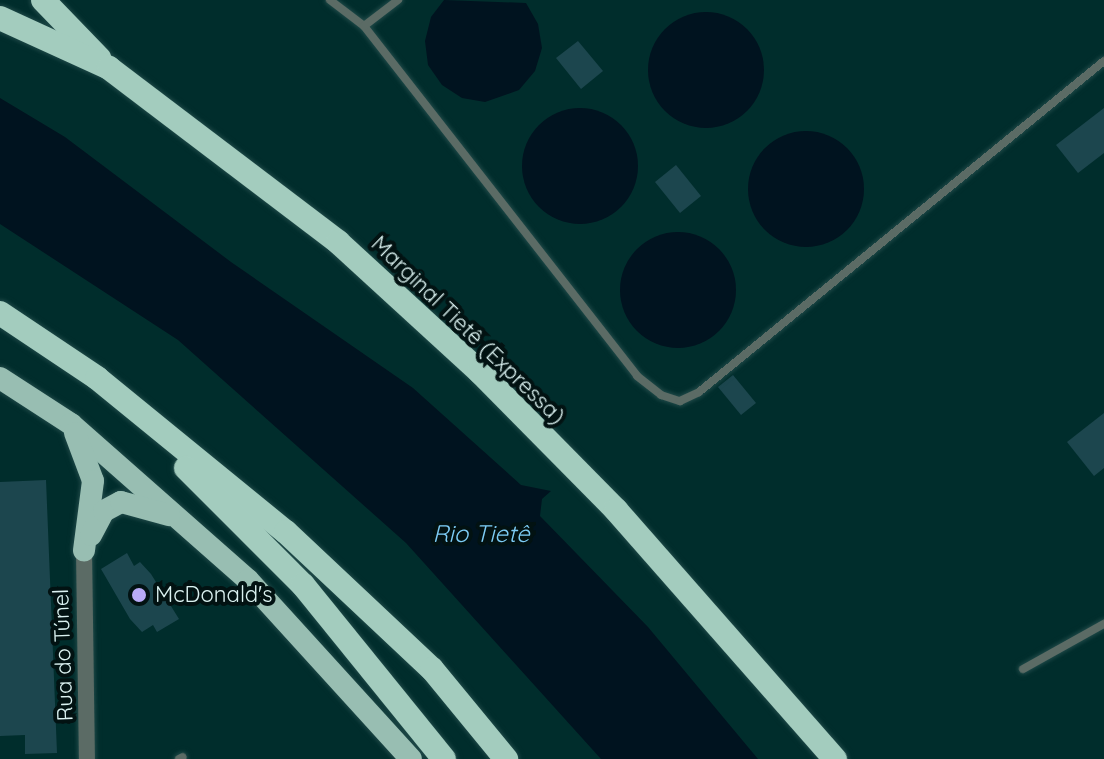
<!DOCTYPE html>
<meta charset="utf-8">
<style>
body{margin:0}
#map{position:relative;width:1104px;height:759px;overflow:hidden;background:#002d2c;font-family:Quicksand,sans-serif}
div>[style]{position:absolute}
.water>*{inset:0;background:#00131f}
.round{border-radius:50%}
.building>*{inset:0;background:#1c464e}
.roads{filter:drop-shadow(0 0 2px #1f4948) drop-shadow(0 0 2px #1f4948)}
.service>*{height:8px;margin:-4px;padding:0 4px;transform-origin:4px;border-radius:4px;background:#5b6b65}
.minor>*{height:16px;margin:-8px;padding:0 8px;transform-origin:8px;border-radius:8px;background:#5b6b65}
.trunk>*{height:22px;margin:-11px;padding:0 11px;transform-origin:11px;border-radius:11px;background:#98beb2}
.motorway>*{height:24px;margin:-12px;padding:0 12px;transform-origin:12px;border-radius:12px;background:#a3ccbe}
.dots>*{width:22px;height:22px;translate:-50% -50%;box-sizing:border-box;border:4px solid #021212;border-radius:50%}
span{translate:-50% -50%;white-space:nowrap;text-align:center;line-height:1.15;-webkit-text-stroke:8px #021212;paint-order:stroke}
.street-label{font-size:22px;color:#dbf2f1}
.poi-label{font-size:22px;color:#dbf2f1}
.left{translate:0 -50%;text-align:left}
.water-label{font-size:24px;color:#7dccf5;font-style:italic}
</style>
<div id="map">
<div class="water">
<div style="clip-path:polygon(444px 0,526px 3px,538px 24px,542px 48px,535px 71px,519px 90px,485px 102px,462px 98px,442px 85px,428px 65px,425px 41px,431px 17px)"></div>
<div class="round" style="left:648px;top:12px;width:116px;height:116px"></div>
<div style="clip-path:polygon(0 98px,65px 137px,231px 262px,413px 388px,521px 485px,551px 491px,542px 499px,540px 516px,648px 627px,758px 759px,601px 759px,406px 543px,178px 340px,0 224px)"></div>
<div class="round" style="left:522px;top:108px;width:116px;height:116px"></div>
<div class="round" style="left:748px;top:131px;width:116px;height:116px"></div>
<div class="round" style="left:620px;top:232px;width:116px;height:116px"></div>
</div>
<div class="building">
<div style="clip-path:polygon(578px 41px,603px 71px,581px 89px,556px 58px)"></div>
<div style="clip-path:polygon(1104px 108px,1104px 153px,1078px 173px,1056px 145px)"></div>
<div style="clip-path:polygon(676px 165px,701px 196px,680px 213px,655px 182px)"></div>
<div style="clip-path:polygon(733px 375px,756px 403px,741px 415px,718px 387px)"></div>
<div style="clip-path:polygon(1104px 413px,1104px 468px,1094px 476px,1067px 442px)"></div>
<div style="clip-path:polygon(46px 480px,57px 753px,25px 754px,25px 735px,0 736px,0 482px)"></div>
<div style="clip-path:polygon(127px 553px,134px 566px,140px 562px,151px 574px,179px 619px,157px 632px,153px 625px,142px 632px,130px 619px,101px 569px)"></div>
</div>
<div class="roads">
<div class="service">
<div style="left:330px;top:0;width:43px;rotate:37.4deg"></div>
<div style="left:364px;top:26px;width:444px;rotate:52deg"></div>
<div style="left:637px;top:376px;width:31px;rotate:38deg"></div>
<div style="left:661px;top:395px;width:20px;rotate:18deg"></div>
<div style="left:680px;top:401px;width:21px;rotate:-25deg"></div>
<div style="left:699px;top:392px;width:523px;rotate:-39.26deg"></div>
<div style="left:364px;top:26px;width:43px;rotate:-37.4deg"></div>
<div style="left:1023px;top:669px;width:93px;rotate:-29.1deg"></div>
<div style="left:179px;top:759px;width:4px;rotate:-27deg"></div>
</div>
<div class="minor">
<div style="left:84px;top:550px;width:209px;rotate:89.2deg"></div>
</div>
<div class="trunk">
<div style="left:0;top:378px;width:85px;rotate:32.9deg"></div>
<div style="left:71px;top:424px;width:236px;rotate:41.4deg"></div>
<div style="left:248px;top:580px;width:242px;rotate:47.7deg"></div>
<div style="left:75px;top:433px;width:51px;rotate:69.4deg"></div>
<div style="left:93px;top:481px;width:70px;rotate:97.4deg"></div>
<div style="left:91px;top:535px;width:27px;rotate:-62deg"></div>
<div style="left:104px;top:511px;width:19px;rotate:-28deg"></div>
<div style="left:121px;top:502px;width:50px;rotate:15.2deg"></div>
</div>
<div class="motorway">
<div style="left:43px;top:0;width:81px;rotate:46deg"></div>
<div style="left:0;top:18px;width:120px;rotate:24.6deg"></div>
<div style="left:109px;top:68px;width:288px;rotate:37.2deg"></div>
<div style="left:338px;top:242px;width:193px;rotate:42.5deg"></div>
<div style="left:480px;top:372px;width:194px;rotate:45.4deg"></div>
<div style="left:616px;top:510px;width:332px;rotate:48.7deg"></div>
<div style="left:0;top:313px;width:117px;rotate:33.8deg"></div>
<div style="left:97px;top:378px;width:244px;rotate:39.2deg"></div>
<div style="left:286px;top:532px;width:200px;rotate:43.2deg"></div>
<div style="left:432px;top:669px;width:117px;rotate:50.6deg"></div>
<div style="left:186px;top:468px;width:165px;rotate:45deg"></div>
<div style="left:303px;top:585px;width:224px;rotate:51deg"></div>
</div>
</div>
<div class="dots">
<div style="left:139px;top:595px;background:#b9abf7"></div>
</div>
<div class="street-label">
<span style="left:468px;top:330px;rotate:44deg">Marginal Tietê (Expressa)</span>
<span style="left:63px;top:655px;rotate:-92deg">Rua do Túnel</span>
</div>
<div class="poi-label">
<span class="left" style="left:155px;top:595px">McDonald's</span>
</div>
<div class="water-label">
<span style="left:481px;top:534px">Rio Tietê</span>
</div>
</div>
